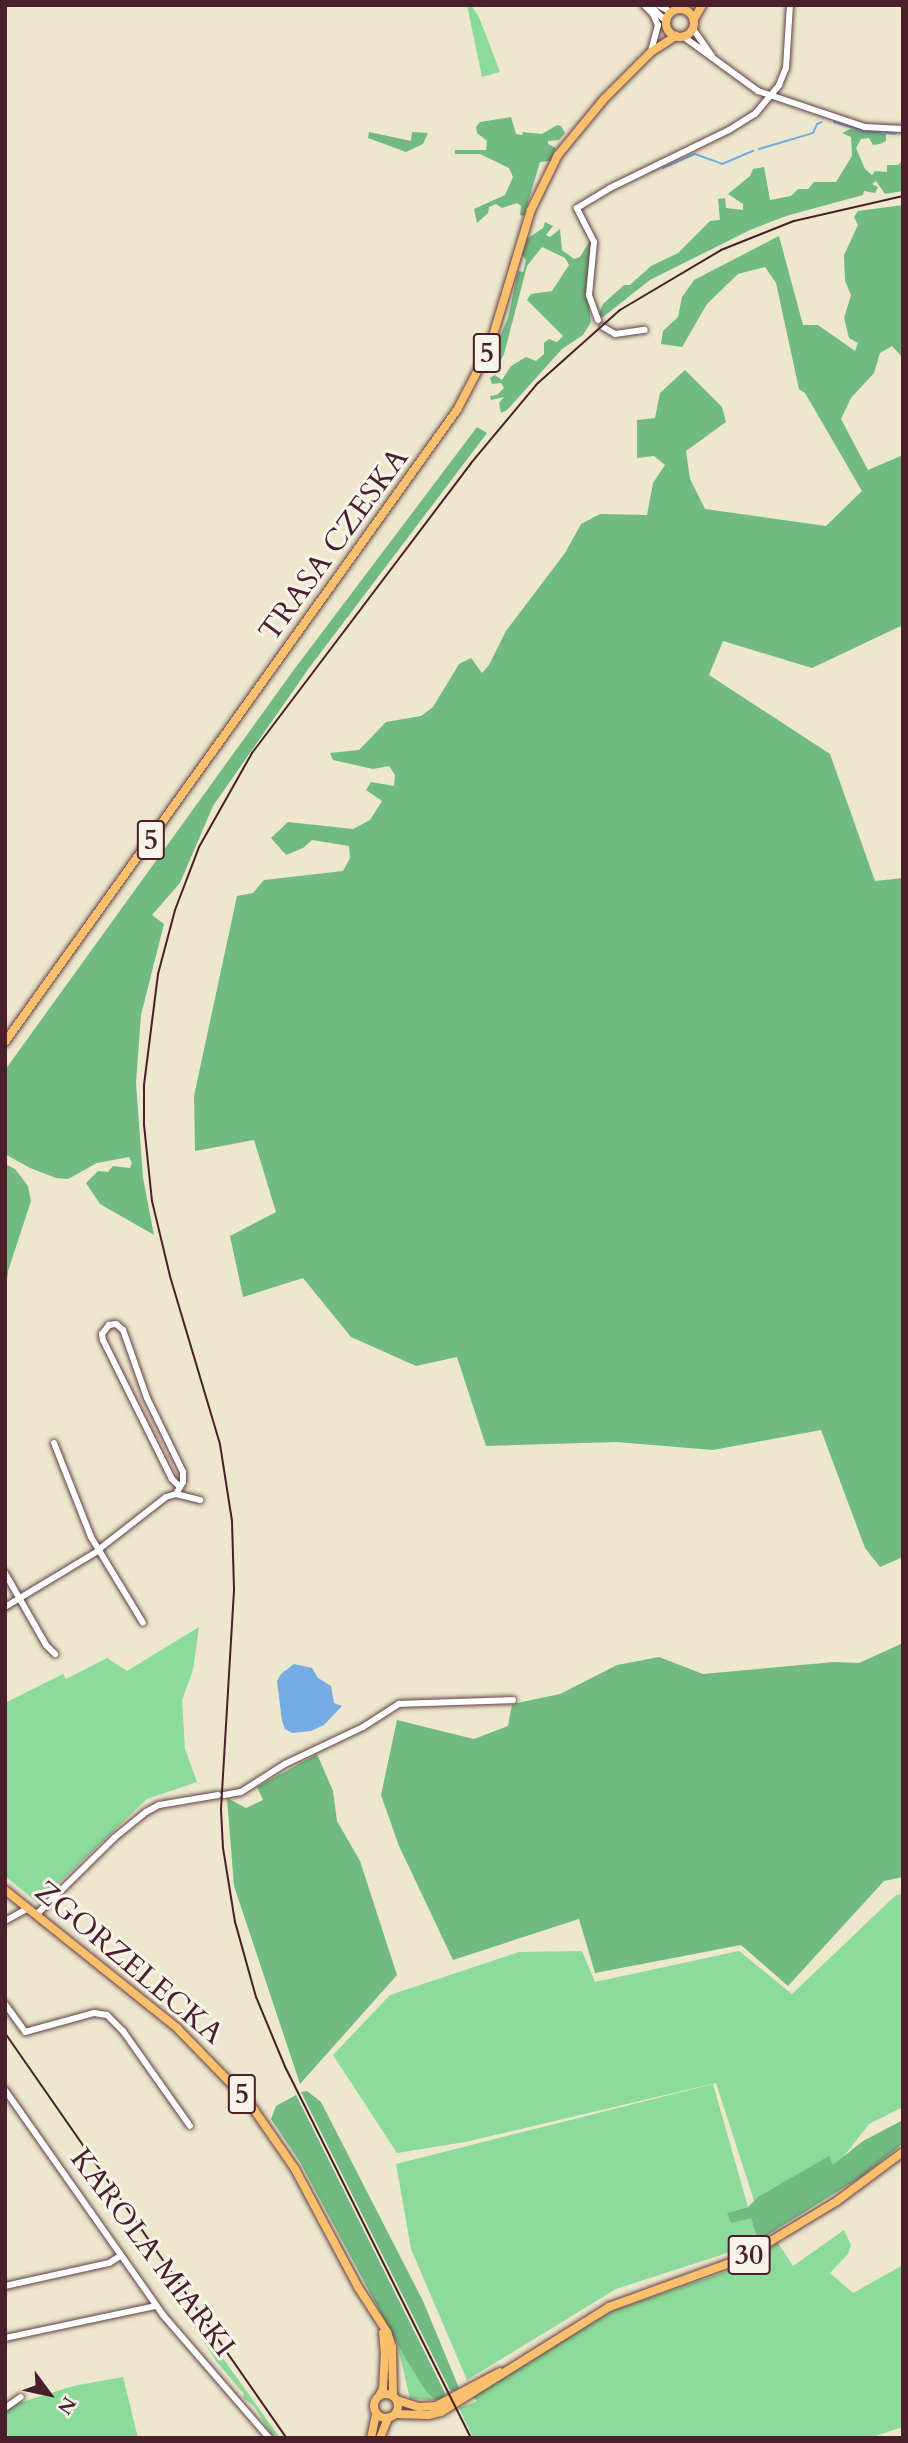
<!DOCTYPE html>
<style>
body{margin:0}
#map{position:relative;width:908px;height:2443px;overflow:hidden;background:#ece7cd;font-family:Cardo,serif}
div>[style]{position:absolute}
.green>*{inset:0;background:#8cdb9a}
.forest>*{inset:0;background:#71bb82}
.water>*{inset:0;background:#74ace3}
.stream>*{height:2px;margin:-1px;padding:0 1px;transform-origin:1px;border-radius:1px;background:#74ace3}
.roads{filter:drop-shadow(0 0 2px #623d43) drop-shadow(0 0 2px #623d43)}
.minor>*{height:6px;margin:-3px;padding:0 3px;transform-origin:3px;border-radius:3px;background:#fff}
.major>*{height:8px;margin:-4px;padding:0 4px;transform-origin:4px;border-radius:4px;background:#f8bf6c}
.major>.ring{margin:-4px;padding:0;box-sizing:content-box;background:none;border:8px solid #f8bf6c;border-radius:50%}
.rail>*{height:2px;margin:-1px;padding:0 1px;transform-origin:1px;border-radius:1px;background:#4a1f2b}
span{translate:-50% -50%;white-space:nowrap;text-align:center;line-height:1.15;-webkit-text-stroke:6px #f7f3e8;paint-order:stroke}
.shield-label span{padding:2px 5px;background:#f7f3e8;border:2px solid;border-radius:5px;-webkit-text-stroke-width:0}
.shield-label{font-size:28px;color:#4a1f2b;font-weight:700}
.street-label{font-size:30px;color:#4a1f2b}
.frame{position:absolute;inset:0;border:7px solid #4a1f2b;pointer-events:none}
.north{position:absolute;left:14px;top:2359px;width:70px;height:70px;-webkit-text-stroke:5px #f7f3e8;paint-order:stroke;rotate:123deg;font-size:19px;font-weight:700;line-height:28px;text-align:center;color:#4a1f2b}
.north::after{content:'';display:block;margin:auto;width:24px;height:32px;background:#4a1f2b;clip-path:polygon(50% 0,100% 100%,50% 72%,0 100%)}
</style>
<div id="map">
<div class="green">
<div style="clip-path:polygon(467px 5px,471px 5px,479px 17px,500px 72px,482px 77px)"></div>
<div style="clip-path:polygon(199px 1627px,193px 1670px,182px 1700px,185px 1749px,197px 1782px,147px 1799px,38px 1903px,5px 1876px,5px 1703px,63px 1674px,66px 1679px,107px 1658px,127px 1671px)"></div>
<div style="clip-path:polygon(903px 1894px,903px 2107px,869px 2124px,831px 2173px,758px 2213px,716px 2083px,465px 2142px,397px 2153px,333px 2055px,390px 1995px,519px 1952px,582px 1951px,595px 1982px,739px 1951px,792px 1994px,896px 1895px)"></div>
<div style="clip-path:polygon(713px 2084px,748px 2207px,727px 2213px,751px 2217px,758px 2243px,616px 2289px,467px 2380px,411px 2249px,396px 2164px)"></div>
<div style="clip-path:polygon(844px 2230px,851px 2245px,848px 2254px,830px 2273px,853px 2293px,903px 2265px,903px 2427px,869px 2438px,473px 2438px,459px 2408px,477px 2401px,473px 2397px,612px 2311px,722px 2273px,778px 2243px,793px 2266px)"></div>
<div style="clip-path:polygon(364px 2284px,404px 2356px,436px 2400px,410px 2399px,397px 2343px)"></div>
<div style="clip-path:polygon(197px 2322px,255px 2403px,280px 2438px,273px 2438px,254px 2406px,243px 2398px,244px 2394px,216px 2361px,193px 2324px)"></div>
<div style="clip-path:polygon(123px 2377px,138px 2438px,8px 2438px,5px 2412px,19px 2403px,73px 2386px)"></div>
</div>
<div class="forest">
<div style="clip-path:polygon(511px 117px,516px 134px,522px 135px,523px 132px,542px 134px,557px 125px,561px 126px,565px 133px,559px 140px,548px 141px,548px 144px,556px 148px,550px 161px,540px 162px,524px 216px,520px 215px,521px 206px,517px 203px,502px 208px,496px 204px,489px 207px,488px 213px,477px 223px,474px 209px,505px 195px,513px 177px,509px 168px,480px 154px,455px 154px,455px 150px,486px 150px,487px 141px,477px 133px,476px 127px,480px 122px)"></div>
<div style="clip-path:polygon(850px 129px,886px 134px,886px 141px,880px 144px,873px 145px,869px 138px,861px 139px,856px 148px,865px 169px,872px 175px,875px 171px,887px 172px,887px 165px,898px 165px,903px 160px,903px 191px,885px 194px,876px 181px,872px 184px,878px 187px,875px 193px,864px 191px,863px 195px,786px 216px,750px 230px,650px 280px,603px 317px,598px 316px,603px 304px,624px 285px,630px 285px,651px 266px,678px 253px,710px 221px,720px 220px,718px 199px,725px 198px,726px 208px,743px 210px,743px 204px,728px 194px,750px 176px,753px 169px,764px 167px,770px 200px,791px 196px,798px 189px,808px 189px,814px 182px,836px 182px,852px 156px,851px 137px,842px 133px)"></div>
<div style="clip-path:polygon(369px 132px,411px 141px,412px 132px,428px 133px,423px 144px,406px 152px,368px 138px)"></div>
<div style="clip-path:polygon(903px 205px,903px 358px,892px 346px,880px 353px,874px 373px,851px 398px,841px 419px,868px 470px,903px 455px,903px 625px,812px 668px,723px 641px,709px 675px,830px 754px,875px 881px,903px 878px,903px 1557px,880px 1567px,865px 1548px,821px 1430px,713px 1450px,616px 1442px,486px 1446px,457px 1357px,416px 1366px,351px 1337px,303px 1278px,243px 1297px,230px 1236px,276px 1212px,254px 1140px,195px 1151px,194px 1096px,237px 896px,253px 893px,264px 880px,343px 871px,350px 858px,349px 846px,312px 840px,303px 848px,286px 855px,271px 838px,288px 822px,353px 829px,370px 820px,382px 801px,366px 790px,371px 782px,394px 786px,395px 775px,389px 766px,373px 769px,333px 760px,330px 753px,359px 750px,386px 722px,421px 716px,433px 707px,459px 664px,471px 658px,482px 673px,489px 665px,506px 631px,565px 553px,581px 524px,600px 514px,647px 515px,653px 483px,665px 465px,654px 456px,637px 458px,637px 420px,655px 418px,660px 393px,685px 370px,722px 407px,726px 422px,686px 451px,690px 479px,705px 509px,826px 526px,862px 491px,805px 393px,799px 389px,776px 283px,765px 267px,738px 274px,707px 304px,682px 347px,661px 344px,663px 331px,678px 317px,682px 297px,694px 280px,779px 236px,803px 325px,818px 325px,855px 351px,858px 343px,849px 338px,844px 318px,851px 295px,845px 281px,844px 255px,858px 225px,854px 217px,858px 211px)"></div>
<div style="clip-path:polygon(545px 222px,553px 226px,546px 235px,550px 237px,560px 229px,562px 250px,574px 259px,580px 257px,591px 239px,587px 292px,591px 322px,583px 335px,562px 349px,507px 410px,501px 413px,499px 403px,504px 397px,491px 400px,490px 396px,497px 395px,504px 388px,501px 383px,492px 384px,490px 378px,495px 375px,502px 380px,511px 366px,526px 357px,536px 361px,544px 354px,544px 343px,549px 339px,557px 342px,563px 336px,527px 300px,531px 294px,552px 291px,569px 265px,565px 258px,542px 247px,527px 266px,504px 354px,500px 362px,484px 373px,508px 318px,518px 271px,523px 272px,526px 260px,522px 255px,527px 239px,543px 228px)"></div>
<div style="clip-path:polygon(477px 427px,487px 433px,309px 668px,213px 806px,180px 883px,152px 915px,164px 924px,141px 1015px,136px 1083px,143px 1178px,154px 1235px,100px 1204px,86px 1183px,98px 1171px,108px 1172px,113px 1166px,130px 1168px,132px 1163px,129px 1157px,97px 1163px,68px 1179px,56px 1178px,30px 1168px,5px 1154px,5px 1070px,293px 671px)"></div>
<div style="clip-path:polygon(5px 1164px,15px 1169px,28px 1186px,31px 1201px,8px 1271px,5px 1299px)"></div>
<div style="clip-path:polygon(903px 1643px,903px 1877px,884px 1881px,788px 1986px,741px 1945px,595px 1973px,579px 1919px,453px 1960px,399px 1846px,381px 1795px,397px 1720px,474px 1739px,508px 1726px,512px 1704px,560px 1694px,617px 1665px,659px 1657px,703px 1674px,834px 1662px,859px 1663px)"></div>
<div style="clip-path:polygon(317px 1754px,333px 1791px,337px 1821px,360px 1861px,397px 1975px,300px 2084px,234px 1886px,227px 1798px,246px 1808px,263px 1800px,257px 1787px)"></div>
<div style="clip-path:polygon(307px 2091px,321px 2102px,423px 2301px,459px 2388px,451px 2392px,301px 2092px)"></div>
<div style="clip-path:polygon(296px 2095px,445px 2393px,443px 2397px,436px 2400px,426px 2391px,404px 2356px,300px 2162px,271px 2119px,276px 2106px)"></div>
<div style="clip-path:polygon(903px 2120px,903px 2143px,896px 2149px,861px 2177px,758px 2241px,751px 2218px,731px 2223px,727px 2213px,748px 2207px,758px 2197px,829px 2156px,833px 2165px,863px 2141px)"></div>
</div>
<div class="water">
<div style="clip-path:polygon(294px 1664px,312px 1668px,318px 1678px,331px 1686px,334px 1703px,342px 1706px,324px 1725px,311px 1731px,292px 1733px,285px 1729px,282px 1721px,277px 1681px,281px 1674px)"></div>
</div>
<div class="stream">
<div style="left:834px;top:122px;width:30px;rotate:17deg"></div>
<div style="left:863px;top:131px;width:32px;rotate:5deg"></div>
<div style="left:902px;top:133px;width:1px"></div>
<div style="left:759px;top:149px;width:56px;rotate:-16.5deg"></div>
<div style="left:813px;top:133px;width:10px;rotate:-66deg"></div>
<div style="left:817px;top:124px;width:5px;rotate:-22deg"></div>
<div style="left:663px;top:168px;width:35px;rotate:-24deg"></div>
<div style="left:695px;top:154px;width:29px;rotate:20deg"></div>
<div style="left:722px;top:164px;width:34px;rotate:-23deg"></div>
</div>
<div class="roads">
<div class="minor">
<div style="left:644px;top:5px;width:13px;rotate:45deg"></div>
<div style="left:653px;top:14px;width:12px;rotate:66deg"></div>
<div style="left:658px;top:25px;width:28px;rotate:105deg"></div>
<div style="left:658px;top:5px;width:15px;rotate:28deg"></div>
<div style="left:650px;top:6px;width:22px;rotate:43deg"></div>
<div style="left:693px;top:29px;width:33px;rotate:55deg"></div>
<div style="left:684px;top:37px;width:92px;rotate:36.1deg"></div>
<div style="left:758px;top:91px;width:113px;rotate:18.6deg"></div>
<div style="left:865px;top:127px;width:38px;rotate:3deg"></div>
<div style="left:598px;top:320px;width:27px;rotate:-110deg"></div>
<div style="left:589px;top:295px;width:53px;rotate:-84.6deg"></div>
<div style="left:594px;top:242px;width:38px;rotate:-117deg"></div>
<div style="left:577px;top:208px;width:39px;rotate:-31deg"></div>
<div style="left:610px;top:188px;width:132px;rotate:-26deg"></div>
<div style="left:729px;top:130px;width:31px;rotate:-32deg"></div>
<div style="left:755px;top:114px;width:38px;rotate:-50deg"></div>
<div style="left:779px;top:85px;width:18px;rotate:-68deg"></div>
<div style="left:786px;top:68px;width:63px;rotate:-86.4deg"></div>
<div style="left:603px;top:327px;width:14px;rotate:30deg"></div>
<div style="left:615px;top:334px;width:30px;rotate:-8deg"></div>
<div style="left:54px;top:1443px;width:101px;rotate:68.5deg"></div>
<div style="left:91px;top:1537px;width:100px;rotate:58.8deg"></div>
<div style="left:176px;top:1494px;width:14px;rotate:-60deg"></div>
<div style="left:183px;top:1482px;width:10px;rotate:-90deg"></div>
<div style="left:183px;top:1472px;width:82px;rotate:-115.9deg"></div>
<div style="left:147px;top:1398px;width:72px;rotate:-109.4deg"></div>
<div style="left:123px;top:1330px;width:9px;rotate:-139deg"></div>
<div style="left:116px;top:1324px;width:7px;rotate:172deg"></div>
<div style="left:109px;top:1325px;width:11px;rotate:128deg"></div>
<div style="left:102px;top:1334px;width:6px;rotate:81deg"></div>
<div style="left:103px;top:1340px;width:155px;rotate:63.6deg"></div>
<div style="left:172px;top:1479px;width:11px;rotate:45deg"></div>
<div style="left:98px;top:1550px;width:86px;rotate:-37.9deg"></div>
<div style="left:166px;top:1497px;width:10px;rotate:-17deg"></div>
<div style="left:176px;top:1494px;width:25px;rotate:14deg"></div>
<div style="left:5px;top:1573px;width:83px;rotate:60.3deg"></div>
<div style="left:46px;top:1645px;width:13px;rotate:45deg"></div>
<div style="left:5px;top:1607px;width:109px;rotate:-31.1deg"></div>
<div style="left:224px;top:1795px;width:17px;rotate:-10deg"></div>
<div style="left:241px;top:1792px;width:52px;rotate:-32.5deg"></div>
<div style="left:285px;top:1764px;width:86px;rotate:-25.4deg"></div>
<div style="left:363px;top:1727px;width:43px;rotate:-32.6deg"></div>
<div style="left:399px;top:1704px;width:114px;rotate:-2deg"></div>
<div style="left:36px;top:1915px;width:110px;rotate:-44.6deg"></div>
<div style="left:114px;top:1838px;width:41px;rotate:-39.1deg"></div>
<div style="left:146px;top:1812px;width:15px;rotate:-28deg"></div>
<div style="left:159px;top:1805px;width:60px;rotate:-9.6deg"></div>
<div style="left:5px;top:1921px;width:26px;rotate:-29deg"></div>
<div style="left:5px;top:2004px;width:34px;rotate:54deg"></div>
<div style="left:25px;top:2032px;width:72px;rotate:-15.4deg"></div>
<div style="left:94px;top:2013px;width:13px;rotate:9deg"></div>
<div style="left:107px;top:2015px;width:23px;rotate:45deg"></div>
<div style="left:123px;top:2031px;width:116px;rotate:54.8deg"></div>
<div style="left:5px;top:2090px;width:275px;rotate:54.9deg"></div>
<div style="left:163px;top:2315px;width:162px;rotate:49.2deg"></div>
<div style="left:5px;top:2286px;width:107px;rotate:-12.5deg"></div>
<div style="left:109px;top:2263px;width:13px;rotate:-32deg"></div>
<div style="left:5px;top:2338px;width:154px;rotate:-12deg"></div>
<div style="left:5px;top:2408px;width:19px;rotate:-35deg"></div>
</div>
<div class="major">
<div class="ring" style="left:666px;top:9px;width:20px;height:20px"></div>
<div style="left:694px;top:19px;width:16px;rotate:-60deg"></div>
<div style="left:5px;top:1042px;width:777px;rotate:-54.43deg"></div>
<div style="left:457px;top:410px;width:69px;rotate:-62.3deg"></div>
<div style="left:489px;top:349px;width:145px;rotate:-73.2deg"></div>
<div style="left:531px;top:210px;width:61px;rotate:-63.9deg"></div>
<div style="left:558px;top:155px;width:72px;rotate:-50.6deg"></div>
<div style="left:604px;top:99px;width:66px;rotate:-45deg"></div>
<div style="left:651px;top:52px;width:30px;rotate:-33deg"></div>
<div style="left:5px;top:1890px;width:221px;rotate:38.7deg"></div>
<div style="left:177px;top:2028px;width:102px;rotate:45.8deg"></div>
<div style="left:248px;top:2101px;width:83px;rotate:55.3deg"></div>
<div style="left:295px;top:2169px;width:134px;rotate:61.9deg"></div>
<div style="left:358px;top:2287px;width:54px;rotate:57.2deg"></div>
<div style="left:387px;top:2332px;width:16px;rotate:72deg"></div>
<div style="left:392px;top:2347px;width:49px;rotate:88.8deg"></div>
<div class="ring" style="left:374px;top:2394px;width:16px;height:16px"></div>
<div style="left:379px;top:2396px;width:8px;rotate:-60deg"></div>
<div style="left:383px;top:2389px;width:34px;rotate:-87deg"></div>
<div style="left:385px;top:2355px;width:22px;rotate:-95deg"></div>
<div style="left:397px;top:2400px;width:23px;rotate:18deg"></div>
<div style="left:419px;top:2407px;width:17px;rotate:-3deg"></div>
<div style="left:436px;top:2406px;width:72px;rotate:-28deg"></div>
<div style="left:396px;top:2414px;width:32px;rotate:2deg"></div>
<div style="left:428px;top:2415px;width:13px;rotate:-13deg"></div>
<div style="left:441px;top:2412px;width:198px;rotate:-32deg"></div>
<div style="left:609px;top:2307px;width:140px;rotate:-20deg"></div>
<div style="left:741px;top:2259px;width:112px;rotate:-31.1deg"></div>
<div style="left:837px;top:2201px;width:82px;rotate:-36.6deg"></div>
<div style="left:371px;top:2438px;width:25px;rotate:-78deg"></div>
<div style="left:380px;top:2438px;width:22px;rotate:-68deg"></div>
</div>
</div>
<div class="rail">
<div style="left:5px;top:2033px;width:494px;rotate:55.2deg"></div>
<div style="left:471px;top:2438px;width:413px;rotate:-116.6deg"></div>
<div style="left:286px;top:2069px;width:78px;rotate:-112.6deg"></div>
<div style="left:256px;top:1997px;width:78px;rotate:-105.6deg"></div>
<div style="left:235px;top:1922px;width:75px;rotate:-99.2deg"></div>
<div style="left:223px;top:1848px;width:39px;rotate:-93deg"></div>
<div style="left:221px;top:1809px;width:220px;rotate:-86.6deg"></div>
<div style="left:234px;top:1589px;width:68px;rotate:-91.7deg"></div>
<div style="left:232px;top:1521px;width:78px;rotate:-98.9deg"></div>
<div style="left:220px;top:1444px;width:175px;rotate:-106.6deg"></div>
<div style="left:170px;top:1276px;width:77px;rotate:-103.5deg"></div>
<div style="left:152px;top:1201px;width:76px;rotate:-96deg"></div>
<div style="left:144px;top:1125px;width:40px;rotate:-90deg"></div>
<div style="left:144px;top:1085px;width:112px;rotate:-82.8deg"></div>
<div style="left:158px;top:974px;width:66px;rotate:-75.1deg"></div>
<div style="left:175px;top:910px;width:67px;rotate:-69.1deg"></div>
<div style="left:199px;top:847px;width:108px;rotate:-60.6deg"></div>
<div style="left:252px;top:753px;width:363px;rotate:-52.9deg"></div>
<div style="left:471px;top:463px;width:104px;rotate:-50.1deg"></div>
<div style="left:538px;top:383px;width:110px;rotate:-41.7deg"></div>
<div style="left:620px;top:310px;width:117px;rotate:-30.7deg"></div>
<div style="left:721px;top:250px;width:79px;rotate:-21.7deg"></div>
<div style="left:794px;top:221px;width:112px;rotate:-12.9deg"></div>
</div>
<div class="shield-label">
<span style="left:487px;top:353px">5</span>
<span style="left:151px;top:840px">5</span>
<span style="left:242px;top:2094px">5</span>
<span style="left:749px;top:2255px">30</span>
</div>
<div class="street-label">
<span style="left:334px;top:545px;rotate:-54deg">TRASA CZESKA</span>
<span style="left:129px;top:1963px;rotate:40deg">ZGORZELECKA</span>
<span style="left:152px;top:2253px;rotate:53deg">KAROLA MIARKI</span>
</div>
<div class="frame"></div>
<div class="north">N</div>
</div>
